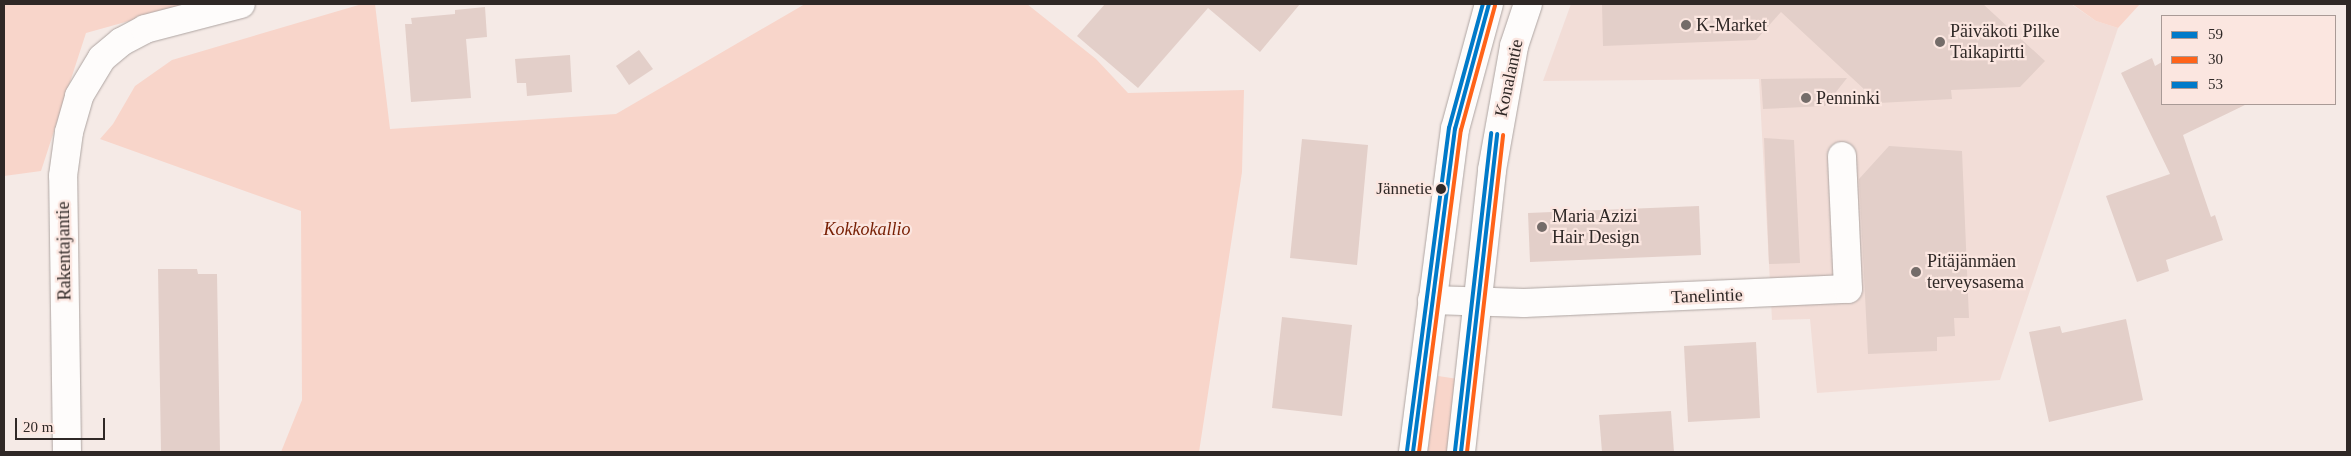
<!DOCTYPE html>
<meta charset="utf-8">
<style>
body{margin:0}
#map{position:relative;width:2351px;height:456px;overflow:hidden;background:#f5eae6;font-family:"Times New Roman",serif}
div>[style]{position:absolute}
.built>*{inset:0;background:#f2ddd7}
.green>*{inset:0;background:#f8d5ca}
.building>*{inset:0;background:#e3cfc9}
.roads{filter:drop-shadow(0 0 1px #aea5a2) drop-shadow(0 0 1px #aea5a2)}
.minor>*{height:28px;margin:-14px;padding:0 14px;transform-origin:14px;border-radius:14px;background:#fefcfb}
.secondary>*{height:28px;margin:-14px;padding:0 14px;transform-origin:14px;border-radius:14px;background:#fefcfb}
.bus-1>*{height:4px;margin:-2px;padding:0 2px;transform-origin:2px;border-radius:2px;background:#007ac9}
.bus-2>*{height:4px;margin:-2px;padding:0 2px;transform-origin:2px;border-radius:2px;background:#ff6319}
.bus-3>*{height:4px;margin:-2px;padding:0 2px;transform-origin:2px;border-radius:2px;background:#007ac9}
.dots>*{width:14px;height:14px;translate:-50% -50%;box-sizing:border-box;border:2px solid #fbe6e0;border-radius:50%}
span{translate:-50% -50%;white-space:nowrap;text-align:center;line-height:1.15;-webkit-text-stroke:4.5px #fbe6e0;paint-order:stroke}
.bus-label{font-size:17px;color:#2f2826}
.right{translate:-100% -50%;text-align:right}
.poi-label{font-size:18px;color:#2f2826}
.left{translate:0 -50%;text-align:left}
.street-label{font-size:18px;color:#2f2826}
.park-label{font-size:18px;color:#771f04;font-style:italic}
.frame{position:absolute;inset:0;border:5px solid #2f2826;pointer-events:none}
.legend{position:absolute;left:2161px;top:15px;width:175px;height:90px;box-sizing:border-box;background:#fbe6e0;border:1px solid #a99a96;margin:0;padding:6px 9px;list-style:none;font-size:15px;color:#2f2826}
.legend li{display:flex;align-items:center;gap:10px;height:25px}
.legend b{width:25px;border:1px solid #a99a96}
.scale{position:absolute;left:15px;top:418px;width:90px;height:22px;box-sizing:border-box;border:2px solid #2f2826;border-top:0;padding-left:6px;font-size:15px;line-height:18px;white-space:nowrap;color:#2f2826;-webkit-text-stroke:4px #fbe6e0;paint-order:stroke}
</style>
<div id="map">
<div class="built">
<div style="clip-path:polygon(1571px 4px,2071px 4px,2096px 21px,2118px 28px,2000px 380px,1817px 393px,1810px 319px,1772px 320px,1759px 79px,1543px 81px)"></div>
</div>
<div class="green">
<div style="clip-path:polygon(4px 4px,190px 4px,86px 33px,41px 171px,4px 176px)"></div>
<div style="clip-path:polygon(362px 4px,375px 4px,390px 129px,616px 114px,805px 4px,1027px 4px,1096px 59px,1128px 93px,1244px 90px,1242px 172px,1199px 452px,281px 452px,302px 400px,301px 211px,100px 139px,113px 124px,135px 86px,172px 60px)"></div>
<div style="clip-path:polygon(2072px 4px,2140px 4px,2118px 28px,2096px 21px)"></div>
<div style="clip-path:polygon(1438px 376px,1458px 379px,1448px 452px,1427px 452px)"></div>
</div>
<div class="building">
<div style="clip-path:polygon(1105px 4px,1300px 4px,1260px 52px,1208px 8px,1138px 88px,1077px 36px)"></div>
<div style="clip-path:polygon(1602px 4px,1983px 4px,2045px 61px,2020px 87px,1951px 90px,1952px 99px,1879px 103px,1781px 12px,1756px 40px,1603px 46px)"></div>
<div style="clip-path:polygon(485px 7px,487px 37px,466px 39px,471px 98px,411px 102px,405px 24px,412px 24px,411px 18px,455px 14px,455px 10px)"></div>
<div style="clip-path:polygon(639px 50px,653px 69px,629px 85px,616px 66px)"></div>
<div style="clip-path:polygon(570px 55px,572px 92px,527px 96px,526px 83px,517px 83px,515px 59px)"></div>
<div style="clip-path:polygon(2152px 58px,2155px 66px,2162px 62px,2162px 104px,2247px 104px,2183px 135px,2211px 217px,2215px 215px,2223px 240px,2166px 260px,2169px 271px,2137px 282px,2106px 196px,2170px 174px,2121px 73px)"></div>
<div style="clip-path:polygon(1847px 78px,1825px 106px,1763px 109px,1761px 79px)"></div>
<div style="clip-path:polygon(1764px 138px,1794px 140px,1800px 263px,1769px 264px)"></div>
<div style="clip-path:polygon(1302px 139px,1368px 145px,1357px 265px,1290px 258px)"></div>
<div style="clip-path:polygon(1889px 146px,1962px 151px,1969px 318px,1954px 318px,1955px 336px,1937px 337px,1937px 351px,1868px 354px,1859px 179px)"></div>
<div style="clip-path:polygon(1699px 206px,1701px 255px,1530px 262px,1528px 213px)"></div>
<div style="clip-path:polygon(158px 269px,197px 269px,198px 274px,217px 274px,220px 452px,161px 452px)"></div>
<div style="clip-path:polygon(1282px 317px,1352px 325px,1342px 416px,1272px 408px)"></div>
<div style="clip-path:polygon(2126px 319px,2143px 400px,2049px 422px,2029px 332px,2060px 326px,2062px 333px)"></div>
<div style="clip-path:polygon(1756px 342px,1760px 418px,1688px 422px,1684px 346px)"></div>
<div style="clip-path:polygon(1671px 411px,1674px 452px,1602px 452px,1599px 415px)"></div>
</div>
<div class="roads">
<div class="minor">
<div style="left:1432px;top:300px;width:92px;rotate:1.9deg"></div>
<div style="left:1524px;top:303px;width:324px;rotate:-2.5deg"></div>
<div style="left:1848px;top:289px;width:133px;rotate:-92.6deg"></div>
<div style="left:67px;top:452px;width:276px;rotate:-90.8deg"></div>
<div style="left:63px;top:176px;width:44px;rotate:-82.2deg"></div>
<div style="left:69px;top:132px;width:37px;rotate:-74deg"></div>
<div style="left:79px;top:96px;width:44px;rotate:-58.8deg"></div>
<div style="left:102px;top:58px;width:25px;rotate:-40deg"></div>
<div style="left:121px;top:42px;width:27px;rotate:-28deg"></div>
<div style="left:145px;top:29px;width:99px;rotate:-14.6deg"></div>
</div>
<div class="secondary">
<div style="left:1413px;top:452px;width:326px;rotate:-82.6deg"></div>
<div style="left:1455px;top:129px;width:130px;rotate:-74.8deg"></div>
<div style="left:1461px;top:452px;width:284px;rotate:-83.7deg"></div>
<div style="left:1492px;top:170px;width:126px;rotate:-79.9deg"></div>
<div style="left:1514px;top:46px;width:44px;rotate:-71.6deg"></div>
</div>
</div>
<div class="bus-1">
<div style="left:1413px;top:452px;width:326px;rotate:-82.6deg"></div>
<div style="left:1455px;top:129px;width:130px;rotate:-74.8deg"></div>
<div style="left:1461px;top:452px;width:320px;rotate:-83.5deg"></div>
</div>
<div class="bus-2">
<div style="left:1419px;top:452px;width:325px;rotate:-82.6deg"></div>
<div style="left:1461px;top:130px;width:129px;rotate:-74.7deg"></div>
<div style="left:1467px;top:452px;width:319px;rotate:-83.5deg"></div>
</div>
<div class="bus-3">
<div style="left:1407px;top:451px;width:326px;rotate:-82.6deg"></div>
<div style="left:1449px;top:128px;width:129px;rotate:-74.7deg"></div>
<div style="left:1455px;top:451px;width:320px;rotate:-83.5deg"></div>
</div>
<div class="dots">
<div style="left:1686px;top:25px;background:#746c69"></div>
<div style="left:1940px;top:42px;background:#746c69"></div>
<div style="left:1806px;top:98px;background:#746c69"></div>
<div style="left:1441px;top:189px;background:#2f2826"></div>
<div style="left:1542px;top:227px;background:#746c69"></div>
<div style="left:1916px;top:272px;background:#746c69"></div>
</div>
<div class="bus-label">
<span class="right" style="left:1432px;top:189px">Jännetie</span>
</div>
<div class="poi-label">
<span class="left" style="left:1696px;top:25px">K-Market</span>
<span class="left" style="left:1950px;top:42px">Päiväkoti Pilke<br>Taikapirtti</span>
<span class="left" style="left:1816px;top:98px">Penninki</span>
<span class="left" style="left:1552px;top:227px">Maria Azizi<br>Hair Design</span>
<span class="left" style="left:1927px;top:272px">Pitäjänmäen<br>terveysasema</span>
</div>
<div class="street-label">
<span style="left:1509px;top:78px;rotate:-78deg">Konalantie</span>
<span style="left:64px;top:251px;rotate:-91deg">Rakentajantie</span>
<span style="left:1707px;top:296px;rotate:-2deg">Tanelintie</span>
</div>
<div class="park-label">
<span style="left:867px;top:229px">Kokkokallio</span>
</div>
<div class="frame"></div>
<ul class="legend">
<li><b style="height:6px;background:#007ac9"></b>59</li>
<li><b style="height:6px;background:#ff6319"></b>30</li>
<li><b style="height:6px;background:#007ac9"></b>53</li>
</ul>
<div class="scale">20 m</div>
</div>
